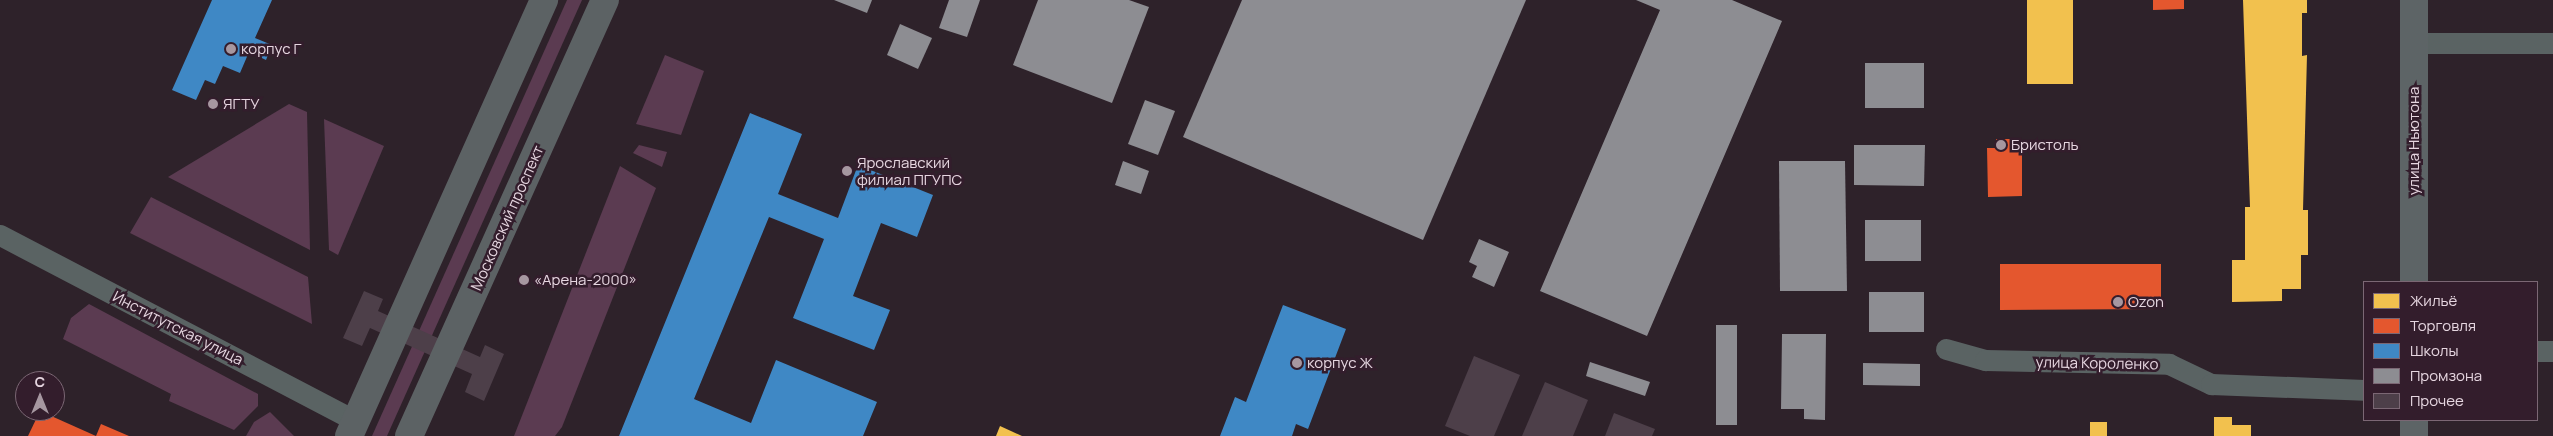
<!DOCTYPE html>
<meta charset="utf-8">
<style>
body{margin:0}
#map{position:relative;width:2553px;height:436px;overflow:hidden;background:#2e222a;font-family:Manrope,sans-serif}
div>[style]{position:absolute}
.green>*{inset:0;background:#5b3b51}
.homes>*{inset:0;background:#f2c14e}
.shops>*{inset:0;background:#e4572e}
.schools>*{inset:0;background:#3f88c5}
.industry>*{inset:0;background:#8d8d92}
.building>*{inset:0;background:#4d3f49}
.street>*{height:21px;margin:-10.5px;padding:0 10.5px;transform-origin:10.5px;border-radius:10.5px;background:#5a6363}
.secondary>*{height:28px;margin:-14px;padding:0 14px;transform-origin:14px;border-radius:14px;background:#5d6466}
.primary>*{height:28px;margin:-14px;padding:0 14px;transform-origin:14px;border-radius:14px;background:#5c6264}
.dots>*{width:14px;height:14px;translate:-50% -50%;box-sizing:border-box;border:2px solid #331d2c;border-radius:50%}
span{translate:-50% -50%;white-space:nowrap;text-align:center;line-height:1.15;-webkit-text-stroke:5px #331d2c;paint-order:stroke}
.poi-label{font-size:15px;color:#e6d6e0}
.left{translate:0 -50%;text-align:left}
.street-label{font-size:15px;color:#e6d6e0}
.legend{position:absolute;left:2363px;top:281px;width:175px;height:140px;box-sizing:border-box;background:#331d2c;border:1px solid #7b6774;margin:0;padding:6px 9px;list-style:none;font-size:15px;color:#e6d6e0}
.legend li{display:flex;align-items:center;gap:10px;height:25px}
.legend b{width:25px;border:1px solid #7b6774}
.north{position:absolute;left:15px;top:371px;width:50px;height:50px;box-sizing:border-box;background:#331d2c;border:1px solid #7b6774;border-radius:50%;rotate:0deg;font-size:14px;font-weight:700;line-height:20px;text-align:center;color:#e6d6e0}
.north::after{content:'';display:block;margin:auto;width:18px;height:22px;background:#a697a0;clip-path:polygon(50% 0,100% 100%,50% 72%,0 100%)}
</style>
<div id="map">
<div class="green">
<div style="clip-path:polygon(567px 0,582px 0,387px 436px,372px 436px)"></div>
<div style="clip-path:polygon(665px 55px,704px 71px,681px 135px,636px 124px)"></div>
<div style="clip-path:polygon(289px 104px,307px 112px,310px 250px,168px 177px)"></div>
<div style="clip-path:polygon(324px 119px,384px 146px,338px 255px,329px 250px)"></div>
<div style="clip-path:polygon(639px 145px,667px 152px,662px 167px,633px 153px)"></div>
<div style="clip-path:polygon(620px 166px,656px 188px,562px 427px,555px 436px,514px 436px)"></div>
<div style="clip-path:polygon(151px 197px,308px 277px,312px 324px,130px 233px)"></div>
<div style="clip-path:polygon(89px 304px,258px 394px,258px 406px,234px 430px,169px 401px,171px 394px,63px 339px,71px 318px)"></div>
<div style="clip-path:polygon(270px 412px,294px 436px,246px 436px,254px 422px)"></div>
</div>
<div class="homes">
<div style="clip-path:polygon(2027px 0,2073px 0,2073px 84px,2027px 84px)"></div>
<div style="clip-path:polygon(2243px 0,2307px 0,2307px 13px,2302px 13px,2302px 56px,2307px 55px,2303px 210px,2308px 210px,2308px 255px,2301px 255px,2301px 289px,2282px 289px,2282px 301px,2232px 302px,2232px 260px,2245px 260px,2245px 207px,2250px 207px)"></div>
<div style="clip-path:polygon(2214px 417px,2232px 417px,2232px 425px,2251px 425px,2251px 436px,2214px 436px)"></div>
<div style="clip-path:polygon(2090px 422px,2107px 422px,2107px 436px,2090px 436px)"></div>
<div style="clip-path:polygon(1000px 426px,1022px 436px,996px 436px)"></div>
</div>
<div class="shops">
<div style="clip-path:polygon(2153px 0,2184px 0,2184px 9px,2153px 10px)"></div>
<div style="clip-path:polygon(1996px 139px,2011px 139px,2011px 148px,2022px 148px,2022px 196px,1988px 197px,1987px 148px,1996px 148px)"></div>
<div style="clip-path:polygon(2000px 264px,2161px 264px,2161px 309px,2000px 310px)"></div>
<div style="clip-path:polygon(40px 411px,96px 436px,28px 436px)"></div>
<div style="clip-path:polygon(101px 424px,129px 436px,96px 436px)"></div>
</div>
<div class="schools">
<div style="clip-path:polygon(212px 0,272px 0,255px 38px,272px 45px,266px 60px,249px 52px,240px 73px,223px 66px,215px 84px,205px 80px,196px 100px,172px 90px)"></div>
<div style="clip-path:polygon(750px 113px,802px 134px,778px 194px,838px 218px,858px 165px,933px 195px,917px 237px,881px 223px,853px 296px,890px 310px,874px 350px,793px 318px,824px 239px,769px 217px,694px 399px,751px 423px,776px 360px,877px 402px,863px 436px,619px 436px)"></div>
<div style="clip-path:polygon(1283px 305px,1346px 329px,1308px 429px,1296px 424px,1292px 436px,1220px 436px,1235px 397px,1246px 402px)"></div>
</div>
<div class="industry">
<div style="clip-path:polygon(834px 0,872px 0,867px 13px)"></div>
<div style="clip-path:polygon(949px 0,980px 0,967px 37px,939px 28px)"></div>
<div style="clip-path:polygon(1038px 0,1129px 0,1149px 7px,1112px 103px,1013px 65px)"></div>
<div style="clip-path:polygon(1242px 0,1526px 0,1423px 240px,1183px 137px)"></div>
<div style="clip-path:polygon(1636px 0,1732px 0,1782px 21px,1647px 336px,1540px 291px,1660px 10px)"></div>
<div style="clip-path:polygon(900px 24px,932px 38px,918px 69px,887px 55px)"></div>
<div style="clip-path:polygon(1865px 63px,1924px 63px,1924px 108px,1865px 108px)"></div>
<div style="clip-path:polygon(1145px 100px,1175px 111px,1158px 155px,1128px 144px)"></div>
<div style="clip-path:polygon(1854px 145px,1925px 145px,1924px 186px,1854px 185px)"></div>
<div style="clip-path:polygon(1123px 161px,1149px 171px,1141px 194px,1115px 185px)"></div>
<div style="clip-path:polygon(1779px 161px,1845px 161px,1847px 291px,1780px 291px)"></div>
<div style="clip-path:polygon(1865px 220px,1921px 220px,1921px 261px,1865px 261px)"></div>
<div style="clip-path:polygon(1479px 239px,1509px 252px,1494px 287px,1472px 277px,1477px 266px,1469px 262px)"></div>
<div style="clip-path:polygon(1869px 292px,1924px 292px,1924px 332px,1869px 332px)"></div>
<div style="clip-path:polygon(1716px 325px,1737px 325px,1737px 425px,1716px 425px)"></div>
<div style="clip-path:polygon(1782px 334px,1826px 334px,1825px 420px,1804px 419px,1804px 409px,1781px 409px)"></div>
<div style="clip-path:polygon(1590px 362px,1650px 382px,1645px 396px,1586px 376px)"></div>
<div style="clip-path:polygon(1863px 363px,1920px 364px,1920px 386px,1863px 385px)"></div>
</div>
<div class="building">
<div style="clip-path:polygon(364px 291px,383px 299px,378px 311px,480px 357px,485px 345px,504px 354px,484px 401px,465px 392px,472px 374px,370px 328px,362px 346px,343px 338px)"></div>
<div style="clip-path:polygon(1474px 356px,1520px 375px,1494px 436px,1470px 436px,1445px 426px)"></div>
<div style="clip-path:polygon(1545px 382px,1588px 400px,1573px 436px,1522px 436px)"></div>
<div style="clip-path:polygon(1614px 413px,1655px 429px,1652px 436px,1605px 436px)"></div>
</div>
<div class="street">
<div style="left:2414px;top:43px;width:139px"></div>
<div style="left:0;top:235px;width:402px;rotate:27.6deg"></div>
<div style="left:1946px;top:349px;width:41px;rotate:15.8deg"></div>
<div style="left:1985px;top:360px;width:184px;rotate:1.2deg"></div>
<div style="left:2169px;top:364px;width:47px;rotate:25.5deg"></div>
<div style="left:2211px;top:384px;width:153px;rotate:2.2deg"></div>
<div style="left:2537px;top:351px;width:16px"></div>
</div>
<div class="secondary">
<div style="left:2414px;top:282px;width:282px;rotate:-90deg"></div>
<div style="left:2414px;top:420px;width:16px;rotate:90deg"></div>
</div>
<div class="primary">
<div style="left:349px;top:436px;width:478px;rotate:-65.9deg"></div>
<div style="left:409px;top:436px;width:478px;rotate:-65.8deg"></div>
</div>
<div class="dots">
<div style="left:231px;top:49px;background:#a697a0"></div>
<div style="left:213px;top:104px;background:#a697a0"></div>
<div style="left:2001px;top:145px;background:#a697a0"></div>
<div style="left:847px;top:171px;background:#a697a0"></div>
<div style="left:524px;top:280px;background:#a697a0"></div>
<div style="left:2118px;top:302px;background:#a697a0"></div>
<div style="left:1297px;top:363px;background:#a697a0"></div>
</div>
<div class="poi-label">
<span class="left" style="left:241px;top:49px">корпус Г</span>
<span class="left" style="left:223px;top:104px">ЯГТУ</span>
<span class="left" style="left:2011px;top:145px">Бристоль</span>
<span class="left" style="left:857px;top:171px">Ярославский<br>филиал ПГУПС</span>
<span class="left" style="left:534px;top:280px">«Арена-2000»</span>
<span class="left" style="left:2128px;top:302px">Ozon</span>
<span class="left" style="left:1307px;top:363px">корпус Ж</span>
</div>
<div class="street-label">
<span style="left:2414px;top:141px;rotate:-90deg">улица Ньютона</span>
<span style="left:507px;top:218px;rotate:-66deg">Московский проспект</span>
<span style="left:178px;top:328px;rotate:27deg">Институтская улица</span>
<span style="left:2097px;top:363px;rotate:1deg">улица Короленко</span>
</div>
<ul class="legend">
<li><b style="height:14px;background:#f2c14e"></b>Жильё</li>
<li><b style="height:14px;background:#e4572e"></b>Торговля</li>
<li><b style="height:14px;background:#3f88c5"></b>Школы</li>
<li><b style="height:14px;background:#8d8d92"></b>Промзона</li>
<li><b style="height:14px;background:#4d3f49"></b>Прочее</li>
</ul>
<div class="north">С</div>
</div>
